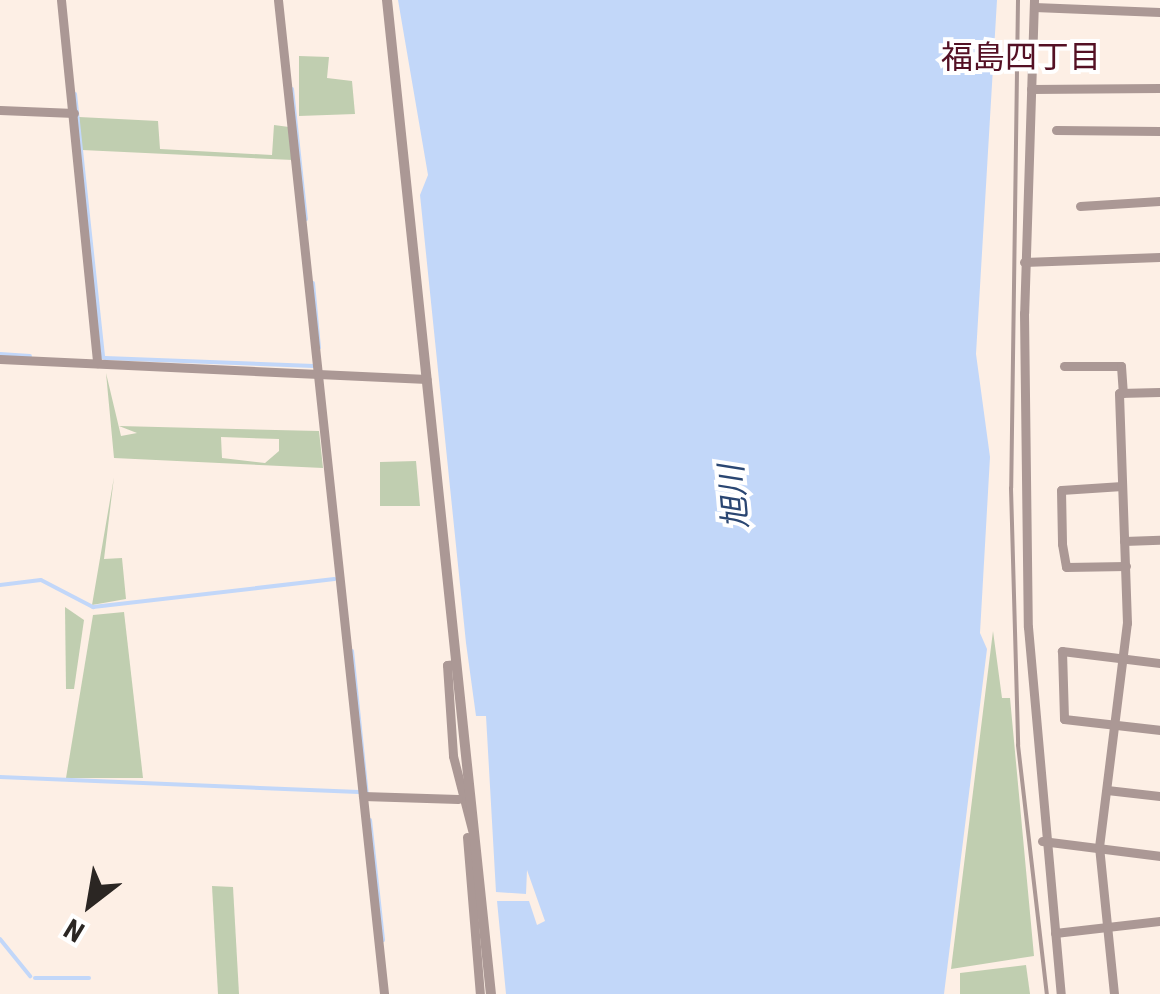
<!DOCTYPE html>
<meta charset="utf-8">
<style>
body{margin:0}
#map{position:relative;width:1160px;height:994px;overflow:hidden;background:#fdefe5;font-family:"Roboto Condensed","Noto Sans JP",sans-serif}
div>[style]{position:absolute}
.green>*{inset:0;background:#c0ceb0}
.water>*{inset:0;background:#c2d7f9}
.stream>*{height:4px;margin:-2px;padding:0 2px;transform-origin:2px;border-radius:2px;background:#c2d7f9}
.service>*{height:4px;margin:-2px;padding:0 2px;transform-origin:2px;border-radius:2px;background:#ab9895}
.minor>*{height:9px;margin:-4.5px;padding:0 4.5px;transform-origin:4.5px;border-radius:4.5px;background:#ab9895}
.tertiary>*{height:10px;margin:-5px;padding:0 5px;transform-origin:5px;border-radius:5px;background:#ab9895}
span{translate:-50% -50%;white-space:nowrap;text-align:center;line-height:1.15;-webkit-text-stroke:8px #fff;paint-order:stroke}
.neighbourhood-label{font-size:32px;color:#541024}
.water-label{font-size:32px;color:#2a4672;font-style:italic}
.north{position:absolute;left:40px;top:854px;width:100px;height:100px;-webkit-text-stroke:8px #fff;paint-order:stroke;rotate:211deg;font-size:28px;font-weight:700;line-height:40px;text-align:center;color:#2b2623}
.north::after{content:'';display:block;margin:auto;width:35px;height:45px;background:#2b2623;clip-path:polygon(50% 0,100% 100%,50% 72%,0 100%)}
</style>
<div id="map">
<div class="green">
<div style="clip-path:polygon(299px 56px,329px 57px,327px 78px,352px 81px,355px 114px,299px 116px)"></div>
<div style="clip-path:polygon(79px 117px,158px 121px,160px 149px,272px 155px,274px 125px,289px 127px,293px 160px,82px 150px)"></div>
<div style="clip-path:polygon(evenodd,106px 373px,121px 436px,137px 433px,119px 426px,319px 431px,323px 468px,114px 458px,106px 373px,221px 437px,279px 439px,279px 451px,265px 463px,222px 458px,221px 437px)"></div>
<div style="clip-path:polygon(416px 461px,420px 506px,380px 506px,380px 462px)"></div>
<div style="clip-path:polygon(114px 477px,104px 559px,122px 558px,126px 599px,92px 605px)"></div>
<div style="clip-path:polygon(65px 607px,84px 620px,74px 689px,66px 689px)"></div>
<div style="clip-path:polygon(124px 612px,143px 778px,66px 778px,93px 615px)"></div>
<div style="clip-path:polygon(993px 631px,1002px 698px,1010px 698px,1034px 956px,951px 969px)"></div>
<div style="clip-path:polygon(212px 886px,233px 887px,239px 994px,218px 994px)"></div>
<div style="clip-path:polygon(1026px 965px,1030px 994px,960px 994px,960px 973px)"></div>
</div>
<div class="water">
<div style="clip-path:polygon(398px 0,997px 0,976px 354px,990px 457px,980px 633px,987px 649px,944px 994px,506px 994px,497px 901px,529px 901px,537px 925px,545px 921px,527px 870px,526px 894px,496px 892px,486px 716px,476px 716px,466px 643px,420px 195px,428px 175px)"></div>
</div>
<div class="stream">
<div style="left:292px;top:89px;width:131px;rotate:83.9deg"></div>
<div style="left:75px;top:94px;width:265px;rotate:83.9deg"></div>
<div style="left:313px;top:283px;width:65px;rotate:84.7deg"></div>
<div style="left:0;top:354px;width:30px;rotate:4deg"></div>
<div style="left:105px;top:358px;width:209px;rotate:2.2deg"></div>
<div style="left:0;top:585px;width:41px;rotate:-7deg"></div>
<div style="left:41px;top:580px;width:59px;rotate:27.4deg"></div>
<div style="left:93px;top:607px;width:243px;rotate:-6.6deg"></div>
<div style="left:352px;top:651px;width:145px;rotate:84.1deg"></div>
<div style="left:0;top:777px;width:359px;rotate:2.4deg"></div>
<div style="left:370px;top:820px;width:121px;rotate:83.8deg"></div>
<div style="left:0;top:939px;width:48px;rotate:51deg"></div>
<div style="left:35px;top:978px;width:54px"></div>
</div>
<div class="service">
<div style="left:1018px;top:0;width:488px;rotate:90.8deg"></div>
<div style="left:1011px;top:488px;width:257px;rotate:88.4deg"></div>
<div style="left:1018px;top:745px;width:251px;rotate:83.4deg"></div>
</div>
<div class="minor">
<div style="left:61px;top:0;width:365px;rotate:84.3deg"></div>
<div style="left:278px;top:0;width:1000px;rotate:83.91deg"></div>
<div style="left:1034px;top:0;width:313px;rotate:91.8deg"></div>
<div style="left:1024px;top:313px;width:314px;rotate:89.3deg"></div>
<div style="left:1028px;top:627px;width:368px;rotate:84.9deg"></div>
<div style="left:1034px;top:7px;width:126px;rotate:2.3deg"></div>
<div style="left:1031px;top:89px;width:129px;rotate:-0.4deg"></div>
<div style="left:0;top:110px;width:74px;rotate:2.3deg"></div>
<div style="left:1056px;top:130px;width:104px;rotate:0.6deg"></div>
<div style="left:1080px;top:206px;width:80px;rotate:-3.6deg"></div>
<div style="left:1024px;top:262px;width:136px;rotate:-2.1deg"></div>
<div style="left:0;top:359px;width:427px;rotate:2.7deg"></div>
<div style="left:1064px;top:366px;width:57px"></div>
<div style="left:1121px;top:366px;width:27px;rotate:86deg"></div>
<div style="left:1122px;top:486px;width:61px;rotate:176.2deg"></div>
<div style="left:1061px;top:490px;width:54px;rotate:88.9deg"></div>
<div style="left:1062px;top:544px;width:23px;rotate:80deg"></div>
<div style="left:1066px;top:567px;width:60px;rotate:-1deg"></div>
<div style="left:1124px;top:541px;width:36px;rotate:-2deg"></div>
<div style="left:1160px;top:663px;width:99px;rotate:-173deg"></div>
<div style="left:1062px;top:651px;width:68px;rotate:88.3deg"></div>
<div style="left:1064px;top:719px;width:97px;rotate:6.5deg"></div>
<div style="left:456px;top:664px;width:9px;rotate:174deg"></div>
<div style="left:447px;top:665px;width:91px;rotate:86.2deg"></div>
<div style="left:453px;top:756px;width:84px;rotate:75.5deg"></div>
<div style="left:1107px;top:790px;width:53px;rotate:6.5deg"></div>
<div style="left:363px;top:796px;width:95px;rotate:1.8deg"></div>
<div style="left:467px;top:837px;width:158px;rotate:85.3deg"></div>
<div style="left:1042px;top:841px;width:119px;rotate:7.2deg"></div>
<div style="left:1055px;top:933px;width:106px;rotate:-6.5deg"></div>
<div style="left:1114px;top:994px;width:148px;rotate:-95.8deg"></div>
<div style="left:1099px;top:847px;width:226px;rotate:-82.9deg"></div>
<div style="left:1127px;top:623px;width:230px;rotate:-92deg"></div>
<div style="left:1119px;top:393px;width:41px;rotate:-1.4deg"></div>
</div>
<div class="tertiary">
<div style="left:387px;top:0;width:999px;rotate:84.03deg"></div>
</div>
<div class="neighbourhood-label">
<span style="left:1021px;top:57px">福島四丁目</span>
</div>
<div class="water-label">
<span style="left:734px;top:497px;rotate:-95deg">旭川</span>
</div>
<div class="north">N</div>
</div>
